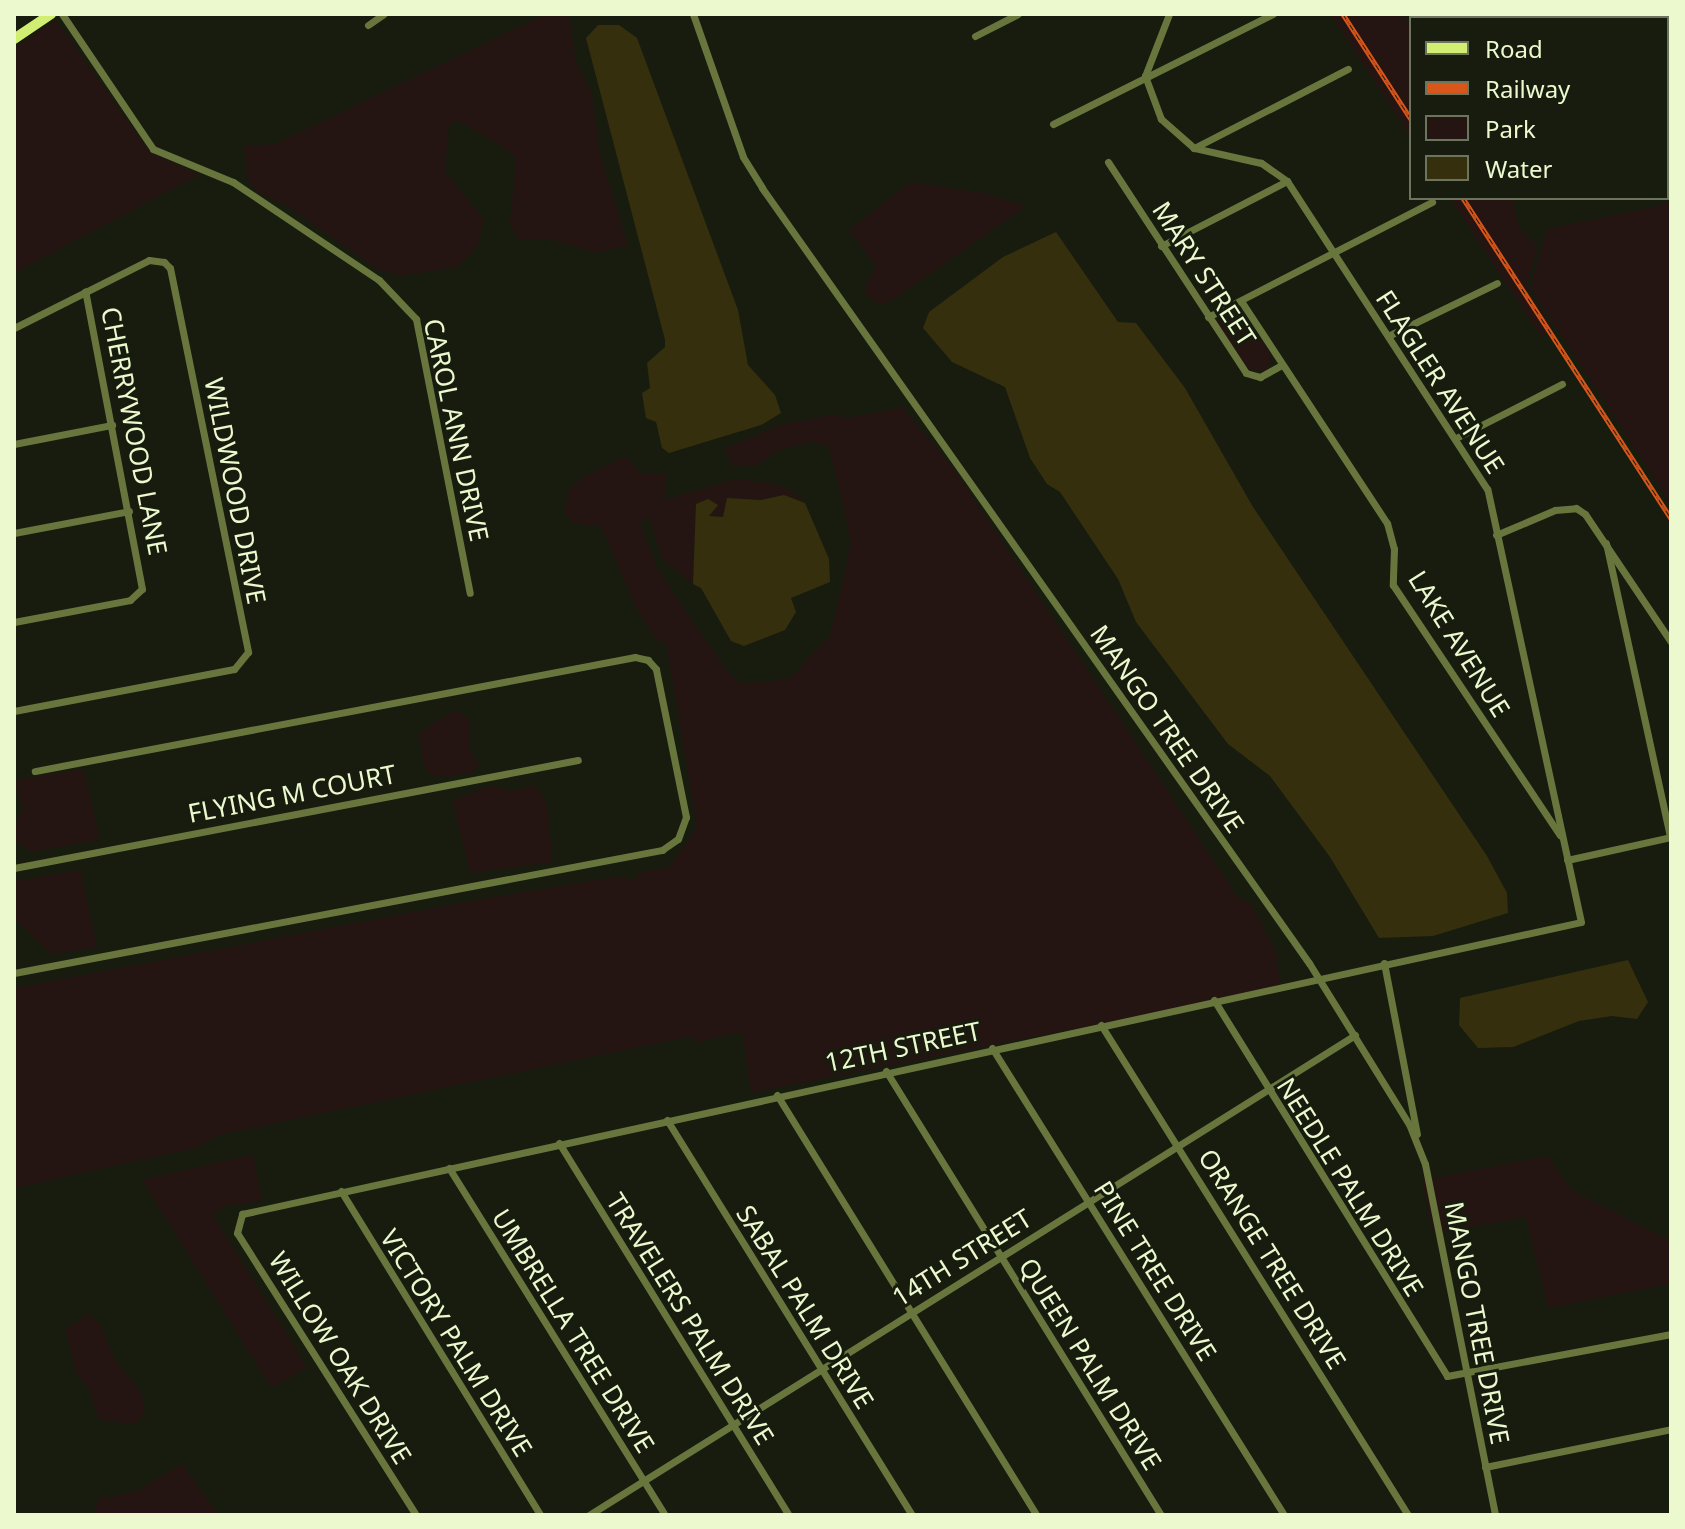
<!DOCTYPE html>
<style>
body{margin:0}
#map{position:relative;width:1685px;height:1529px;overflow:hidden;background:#171c0e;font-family:"Noto Sans",sans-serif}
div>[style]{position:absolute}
.green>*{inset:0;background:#251512}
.water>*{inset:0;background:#352f0e}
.street>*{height:7px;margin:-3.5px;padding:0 3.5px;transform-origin:3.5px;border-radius:3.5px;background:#68763e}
.secondary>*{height:10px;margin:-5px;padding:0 5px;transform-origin:5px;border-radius:5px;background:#d1ee72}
.rail>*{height:5px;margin-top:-2.5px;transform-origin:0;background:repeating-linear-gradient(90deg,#171c0e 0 6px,#d9561b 0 12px);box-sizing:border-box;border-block:2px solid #d9561b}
span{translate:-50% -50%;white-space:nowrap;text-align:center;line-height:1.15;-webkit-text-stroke:6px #171c0e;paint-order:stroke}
.street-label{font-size:26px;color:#ecf9cf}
.frame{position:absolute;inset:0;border:16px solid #ecf9cf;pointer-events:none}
.legend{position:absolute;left:1409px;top:16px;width:260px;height:184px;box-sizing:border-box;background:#171c0e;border:2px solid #6c745b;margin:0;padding:10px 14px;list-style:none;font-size:24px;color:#ecf9cf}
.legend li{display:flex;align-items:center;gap:16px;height:40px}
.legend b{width:40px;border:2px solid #6c745b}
</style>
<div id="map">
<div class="green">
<div style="clip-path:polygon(546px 14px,569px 14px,576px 62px,592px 95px,601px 158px,628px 245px,596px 253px,554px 240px,519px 240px,510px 223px,516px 156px,460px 121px,449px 125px,445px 172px,484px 219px,478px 246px,457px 267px,401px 276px,377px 269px,289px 207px,258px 193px,247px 180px,244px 146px,275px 144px)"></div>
<div style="clip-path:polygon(1330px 14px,1403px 14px,1411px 25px,1411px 138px)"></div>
<div style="clip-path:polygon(56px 20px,149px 151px,199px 175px,14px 273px,14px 48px)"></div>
<div style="clip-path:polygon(911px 182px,985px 193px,1027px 206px,891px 301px,880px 304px,867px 296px,865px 285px,876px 266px,849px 230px)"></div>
<div style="clip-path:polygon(1450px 198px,1513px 198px,1519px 227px,1538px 246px,1526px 287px,1553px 328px,1542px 338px)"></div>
<div style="clip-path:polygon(1671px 203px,1671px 505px,1530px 287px,1547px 229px)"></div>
<div style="clip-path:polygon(1241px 308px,1272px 356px,1266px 371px,1249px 370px,1217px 324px,1222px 314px)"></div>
<div style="clip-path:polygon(902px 407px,956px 472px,1237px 896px,1252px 905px,1277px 954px,1280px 988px,751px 1093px,742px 1032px,695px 1043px,692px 1036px,219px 1135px,199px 1147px,14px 1188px,14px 988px,481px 899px,613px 877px,636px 879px,639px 872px,669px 867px,697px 827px,666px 642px,657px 642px,635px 605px,601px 526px,575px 524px,564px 512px,568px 491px,582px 477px,626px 456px,641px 474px,667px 473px,664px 500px,735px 479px,774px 483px,795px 493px,805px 503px,784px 495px,761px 500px,727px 498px,724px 517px,709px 516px,708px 499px,693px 545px,693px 584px,662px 559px,649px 517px,640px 521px,657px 569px,727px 671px,741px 684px,789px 679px,830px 635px,840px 593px,851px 542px,837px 480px,828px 446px,813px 442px,782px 449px,755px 466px,732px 466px,725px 448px,783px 424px,838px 414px,844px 419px)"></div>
<div style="clip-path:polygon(454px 710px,470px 718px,470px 750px,479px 765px,472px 773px,434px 777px,424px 768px,419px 733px)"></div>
<div style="clip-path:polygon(84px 769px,100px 840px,31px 852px,16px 841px,14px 826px,23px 808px,14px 780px)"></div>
<div style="clip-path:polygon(490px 785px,511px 791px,535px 785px,547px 804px,553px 862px,470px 873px,452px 801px)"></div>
<div style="clip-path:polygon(81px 870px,97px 947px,52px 954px,14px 919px,14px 881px)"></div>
<div style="clip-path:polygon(253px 1154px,262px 1201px,225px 1206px,213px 1215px,307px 1367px,271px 1388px,142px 1180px)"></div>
<div style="clip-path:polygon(1548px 1156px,1571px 1190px,1671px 1241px,1671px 1284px,1548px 1308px,1526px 1217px,1433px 1233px,1422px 1180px)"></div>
<div style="clip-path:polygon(88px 1314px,101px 1326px,115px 1361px,142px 1393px,145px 1413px,135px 1424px,99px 1420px,89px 1389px,76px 1373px,65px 1330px)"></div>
<div style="clip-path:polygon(182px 1464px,219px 1515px,94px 1515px,98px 1499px,137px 1491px)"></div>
</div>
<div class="water">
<div style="clip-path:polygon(598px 25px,619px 25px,637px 38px,738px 310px,748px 365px,775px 395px,781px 413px,761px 425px,669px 453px,662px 448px,656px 422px,646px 418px,642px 393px,650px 388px,647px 363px,665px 347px,665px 340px,586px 38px)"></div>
<div style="clip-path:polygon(1056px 232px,1118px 322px,1136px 323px,1185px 388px,1253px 507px,1487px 856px,1507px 893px,1508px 913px,1433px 936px,1379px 938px,1330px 857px,1270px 776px,1228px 744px,1136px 622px,1118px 579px,1060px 492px,1047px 484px,1030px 458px,1005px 387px,952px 362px,923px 328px,929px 312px,1003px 257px)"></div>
<div style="clip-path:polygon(784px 495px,805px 503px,829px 559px,830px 582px,791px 598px,796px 612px,785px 630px,744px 646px,731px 641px,701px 588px,693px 584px,696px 504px,708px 499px,718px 505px,709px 516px,723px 517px,727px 498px,761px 500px)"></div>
<div style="clip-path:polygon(1628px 960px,1648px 1002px,1637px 1019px,1612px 1016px,1579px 1021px,1513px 1047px,1478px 1048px,1459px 1025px,1460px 998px)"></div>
</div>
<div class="street">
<div style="left:62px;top:14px;width:163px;rotate:56deg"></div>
<div style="left:153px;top:149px;width:87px;rotate:22.4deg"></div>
<div style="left:233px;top:182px;width:176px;rotate:33.9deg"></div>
<div style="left:379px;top:280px;width:54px;rotate:46.5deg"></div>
<div style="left:416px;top:319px;width:279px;rotate:78.9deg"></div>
<div style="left:693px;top:14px;width:151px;rotate:70.7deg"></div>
<div style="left:743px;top:157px;width:36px;rotate:58deg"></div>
<div style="left:762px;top:188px;width:949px;rotate:54.79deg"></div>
<div style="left:1309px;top:963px;width:190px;rotate:58.2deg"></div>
<div style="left:1409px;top:1124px;width:43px;rotate:68.2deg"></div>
<div style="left:1425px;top:1164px;width:358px;rotate:78.7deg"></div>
<div style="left:1462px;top:14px;width:5px;rotate:53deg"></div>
<div style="left:368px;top:25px;width:19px;rotate:-35deg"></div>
<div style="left:975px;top:36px;width:48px;rotate:-27.1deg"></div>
<div style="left:1053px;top:124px;width:246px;rotate:-26.6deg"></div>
<div style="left:1194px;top:148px;width:173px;rotate:-27.2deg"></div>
<div style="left:1108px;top:162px;width:252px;rotate:56.8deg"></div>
<div style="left:1246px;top:373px;width:15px;rotate:16deg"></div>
<div style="left:1260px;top:377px;width:25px;rotate:-29deg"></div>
<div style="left:1161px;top:246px;width:142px;rotate:-27.3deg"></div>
<div style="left:1241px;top:301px;width:266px;rotate:56.7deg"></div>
<div style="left:1387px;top:523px;width:27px;rotate:75deg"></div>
<div style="left:1394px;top:549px;width:36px;rotate:92deg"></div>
<div style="left:1393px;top:585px;width:301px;rotate:56.3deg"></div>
<div style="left:1208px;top:317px;width:252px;rotate:-27.2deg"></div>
<div style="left:14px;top:328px;width:151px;rotate:-26.7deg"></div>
<div style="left:149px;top:260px;width:15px;rotate:8deg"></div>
<div style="left:164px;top:262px;width:8px;rotate:45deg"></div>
<div style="left:170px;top:268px;width:392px;rotate:78.5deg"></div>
<div style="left:248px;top:652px;width:22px;rotate:129deg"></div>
<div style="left:234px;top:669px;width:224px;rotate:169.2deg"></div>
<div style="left:1388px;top:336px;width:121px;rotate:-25.9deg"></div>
<div style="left:1456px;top:438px;width:119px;rotate:-27deg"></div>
<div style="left:14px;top:444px;width:100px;rotate:-11deg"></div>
<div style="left:14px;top:533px;width:117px;rotate:-10.8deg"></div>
<div style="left:1496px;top:535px;width:64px;rotate:-23deg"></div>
<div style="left:1555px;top:510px;width:21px;rotate:-5deg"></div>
<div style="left:1576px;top:508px;width:11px;rotate:34deg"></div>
<div style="left:1585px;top:514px;width:154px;rotate:56.1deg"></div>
<div style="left:1606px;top:543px;width:301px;rotate:77.7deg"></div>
<div style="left:14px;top:622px;width:118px;rotate:-10.7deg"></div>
<div style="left:130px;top:600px;width:16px;rotate:-43deg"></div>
<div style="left:142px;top:589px;width:303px;rotate:-100.8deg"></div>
<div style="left:1567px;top:860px;width:107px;rotate:-12.5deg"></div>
<div style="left:14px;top:868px;width:574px;rotate:-10.84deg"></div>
<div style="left:1384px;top:963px;width:174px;rotate:79.1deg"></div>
<div style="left:14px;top:973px;width:660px;rotate:-10.75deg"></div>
<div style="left:662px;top:850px;width:19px;rotate:-35deg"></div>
<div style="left:678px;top:839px;width:23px;rotate:-70deg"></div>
<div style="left:686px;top:817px;width:151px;rotate:-101.5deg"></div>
<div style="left:656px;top:669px;width:12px;rotate:-132deg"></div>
<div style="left:648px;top:660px;width:13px;rotate:-167deg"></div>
<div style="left:635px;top:657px;width:611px;rotate:169.24deg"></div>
<div style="left:1214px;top:1000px;width:442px;rotate:58.2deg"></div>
<div style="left:1447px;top:1376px;width:228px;rotate:-10.6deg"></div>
<div style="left:1101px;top:1025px;width:578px;rotate:57.93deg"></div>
<div style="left:992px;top:1048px;width:551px;rotate:57.98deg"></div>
<div style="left:886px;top:1071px;width:522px;rotate:58.23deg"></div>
<div style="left:777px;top:1095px;width:493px;rotate:58.3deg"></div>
<div style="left:667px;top:1120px;width:465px;rotate:58.2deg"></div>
<div style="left:559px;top:1143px;width:437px;rotate:58.3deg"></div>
<div style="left:449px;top:1168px;width:409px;rotate:58.1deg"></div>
<div style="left:341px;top:1191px;width:380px;rotate:58.4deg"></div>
<div style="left:1485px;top:1467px;width:190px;rotate:-11.5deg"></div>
<div style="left:416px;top:1515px;width:334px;rotate:-122.4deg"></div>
<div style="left:237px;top:1233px;width:20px;rotate:-75deg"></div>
<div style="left:242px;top:1214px;width:1370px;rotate:-12.3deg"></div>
<div style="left:1581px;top:922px;width:443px;rotate:-102.2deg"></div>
<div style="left:1487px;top:489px;width:367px;rotate:-123deg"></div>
<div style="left:1287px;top:181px;width:32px;rotate:-145deg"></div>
<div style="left:1261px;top:163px;width:69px;rotate:-167.4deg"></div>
<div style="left:1194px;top:148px;width:44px;rotate:-138.7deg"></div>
<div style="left:1161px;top:119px;width:46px;rotate:-110.4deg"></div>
<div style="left:1145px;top:76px;width:66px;rotate:-68.8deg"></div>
<div style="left:589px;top:1515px;width:904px;rotate:-32.07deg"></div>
</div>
<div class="secondary">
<div style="left:14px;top:39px;width:45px;rotate:-34deg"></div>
</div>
<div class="rail">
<div style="left:1343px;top:14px;width:125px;rotate:57.1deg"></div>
<div style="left:1463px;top:198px;width:382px;rotate:57deg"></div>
</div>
<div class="street-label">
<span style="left:1204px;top:274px;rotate:57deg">MARY STREET</span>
<span style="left:1440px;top:382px;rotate:57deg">FLAGLER AVENUE</span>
<span style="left:456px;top:430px;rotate:78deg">CAROL ANN DRIVE</span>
<span style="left:134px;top:431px;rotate:79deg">CHERRYWOOD LANE</span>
<span style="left:235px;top:491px;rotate:79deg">WILDWOOD DRIVE</span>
<span style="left:1459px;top:644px;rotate:58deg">LAKE AVENUE</span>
<span style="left:1167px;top:729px;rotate:55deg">MANGO TREE DRIVE</span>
<span style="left:292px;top:794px;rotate:-11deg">FLYING M COURT</span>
<span style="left:903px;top:1047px;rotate:-12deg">12TH STREET</span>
<span style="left:1350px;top:1187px;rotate:58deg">NEEDLE PALM DRIVE</span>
<span style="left:962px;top:1258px;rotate:-32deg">14TH STREET</span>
<span style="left:1272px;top:1259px;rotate:58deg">ORANGE TREE DRIVE</span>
<span style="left:1155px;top:1271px;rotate:58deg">PINE TREE DRIVE</span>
<span style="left:805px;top:1307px;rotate:58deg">SABAL PALM DRIVE</span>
<span style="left:690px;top:1319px;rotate:58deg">TRAVELERS PALM DRIVE</span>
<span style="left:1477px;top:1323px;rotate:79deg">MANGO TREE DRIVE</span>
<span style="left:573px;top:1331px;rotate:58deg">UMBRELLA TREE DRIVE</span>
<span style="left:456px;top:1343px;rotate:58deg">VICTORY PALM DRIVE</span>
<span style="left:340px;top:1358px;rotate:58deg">WILLOW OAK DRIVE</span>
<span style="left:1090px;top:1364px;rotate:58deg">QUEEN PALM DRIVE</span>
</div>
<div class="frame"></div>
<ul class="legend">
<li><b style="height:10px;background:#d1ee72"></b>Road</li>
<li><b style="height:10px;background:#d9561b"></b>Railway</li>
<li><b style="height:22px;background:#251512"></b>Park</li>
<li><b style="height:22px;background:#352f0e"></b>Water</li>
</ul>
</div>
